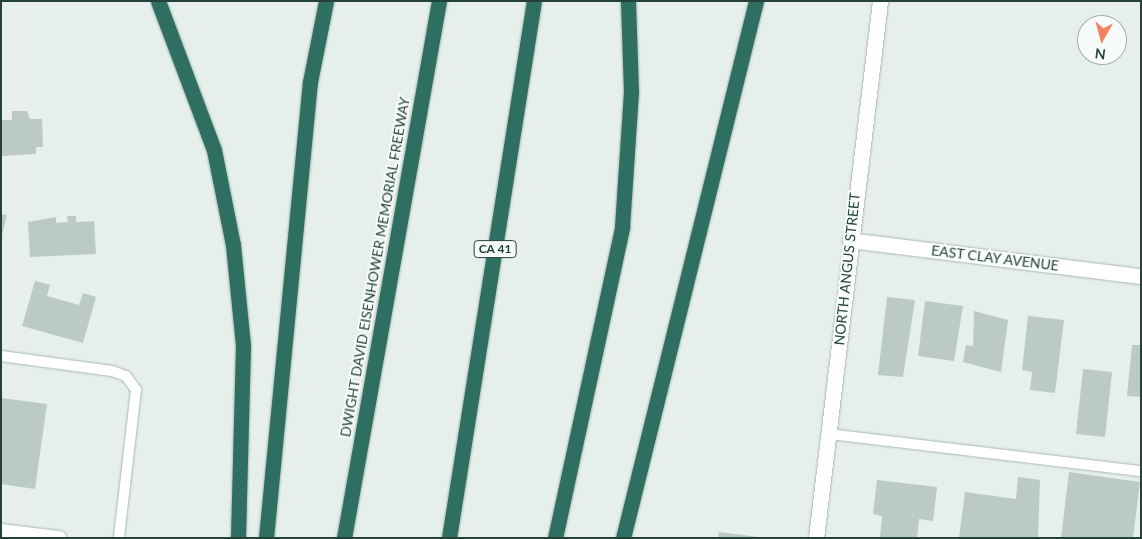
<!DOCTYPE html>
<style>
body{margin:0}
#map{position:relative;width:1142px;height:539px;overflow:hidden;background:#e6efeb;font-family:Lato,sans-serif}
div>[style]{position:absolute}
.building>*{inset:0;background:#bbcac4}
.roads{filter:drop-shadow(0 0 1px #a8b8b2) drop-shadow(0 0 1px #a8b8b2)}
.lane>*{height:10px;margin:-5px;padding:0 5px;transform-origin:5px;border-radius:5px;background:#fff}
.street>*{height:15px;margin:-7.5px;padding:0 7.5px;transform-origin:7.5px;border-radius:7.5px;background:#fff}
.secondary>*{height:15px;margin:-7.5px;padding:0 7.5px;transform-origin:7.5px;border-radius:7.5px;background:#fff}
.highway>*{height:15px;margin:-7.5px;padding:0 7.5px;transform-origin:7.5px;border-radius:7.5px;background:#2f6f62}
span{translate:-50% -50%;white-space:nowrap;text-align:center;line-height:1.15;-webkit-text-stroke:4px #f7fbf9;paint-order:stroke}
.shield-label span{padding:1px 4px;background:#f7fbf9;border:1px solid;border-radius:4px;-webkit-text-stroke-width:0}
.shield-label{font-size:12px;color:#24423a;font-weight:700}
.street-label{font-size:14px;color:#24423a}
.frame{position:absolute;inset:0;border:2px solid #24423a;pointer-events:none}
.north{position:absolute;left:1077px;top:15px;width:50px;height:50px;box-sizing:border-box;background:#f7fbf9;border:1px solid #a3b1ad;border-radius:50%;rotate:187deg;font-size:14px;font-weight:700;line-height:20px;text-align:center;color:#24423a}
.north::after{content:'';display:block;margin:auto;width:18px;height:22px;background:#f4845f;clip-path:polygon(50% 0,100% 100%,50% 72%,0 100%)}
</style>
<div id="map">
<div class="building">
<div style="clip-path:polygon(12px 111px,27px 111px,30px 119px,42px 119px,43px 147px,36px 147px,36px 154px,1px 156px,1px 120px,12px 120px)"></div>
<div style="clip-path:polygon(1px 214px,7px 215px,2px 235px,1px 235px)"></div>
<div style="clip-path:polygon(67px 216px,76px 216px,76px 222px,94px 221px,96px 254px,30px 257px,28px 222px,56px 217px,56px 223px,68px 222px)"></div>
<div style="clip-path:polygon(35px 281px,50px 285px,47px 296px,79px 305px,83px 293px,96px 297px,83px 343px,22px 326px)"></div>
<div style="clip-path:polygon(887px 297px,915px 300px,903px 377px,878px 375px)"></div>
<div style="clip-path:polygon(925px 301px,963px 306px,954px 361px,918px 356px)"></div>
<div style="clip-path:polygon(974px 311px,1008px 320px,1001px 372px,963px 362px,966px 345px,973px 346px)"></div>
<div style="clip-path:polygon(1028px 316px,1064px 320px,1055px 393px,1030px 390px,1032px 372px,1022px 370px)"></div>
<div style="clip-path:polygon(1132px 345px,1141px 345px,1141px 397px,1127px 396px)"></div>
<div style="clip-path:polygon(1083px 369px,1112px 372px,1105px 437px,1076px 434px)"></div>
<div style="clip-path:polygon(1px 398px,47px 404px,35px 489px,1px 484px)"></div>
<div style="clip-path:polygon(1069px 472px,1140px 482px,1133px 538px,1061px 538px)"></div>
<div style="clip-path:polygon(1018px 477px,1040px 480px,1038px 538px,959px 538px,965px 492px,1016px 499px)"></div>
<div style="clip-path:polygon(877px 480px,937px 487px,933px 521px,919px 519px,917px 538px,880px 538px,882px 516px,873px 514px)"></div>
<div style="clip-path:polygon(719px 532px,759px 537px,759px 538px,718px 538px)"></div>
</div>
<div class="roads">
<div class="lane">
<div style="left:1px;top:356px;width:112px;rotate:7.7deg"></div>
<div style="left:112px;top:371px;width:15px;rotate:20deg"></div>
<div style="left:126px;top:376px;width:17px;rotate:54deg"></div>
<div style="left:136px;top:390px;width:149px;rotate:96.6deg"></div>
<div style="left:829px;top:434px;width:314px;rotate:6.8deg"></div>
</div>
<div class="street">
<div style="left:850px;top:240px;width:293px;rotate:7.1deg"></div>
<div style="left:816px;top:538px;width:541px;rotate:-83.2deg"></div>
</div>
<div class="secondary">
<div style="left:1px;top:531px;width:58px;rotate:6.9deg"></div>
</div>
<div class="highway">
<div style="left:158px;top:1px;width:159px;rotate:69.4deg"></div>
<div style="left:214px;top:150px;width:97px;rotate:78.7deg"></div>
<div style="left:233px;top:245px;width:101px;rotate:84.3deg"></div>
<div style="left:243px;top:346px;width:192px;rotate:91.5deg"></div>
<div style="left:266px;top:538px;width:458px;rotate:-84.5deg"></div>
<div style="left:310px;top:82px;width:83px;rotate:-78.8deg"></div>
<div style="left:344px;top:538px;width:545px;rotate:-79.97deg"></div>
<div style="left:449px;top:538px;width:544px;rotate:-81.01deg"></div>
<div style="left:555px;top:538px;width:318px;rotate:-77.8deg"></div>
<div style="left:622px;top:227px;width:135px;rotate:-86.2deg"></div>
<div style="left:631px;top:92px;width:91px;rotate:-91.9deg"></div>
<div style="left:623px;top:538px;width:553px;rotate:-76.09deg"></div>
</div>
</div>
<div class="shield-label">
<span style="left:495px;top:249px">CA 41</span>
</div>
<div class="street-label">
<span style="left:995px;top:258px;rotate:7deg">EAST CLAY AVENUE</span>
<span style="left:375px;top:267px;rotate:-80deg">DWIGHT DAVID EISENHOWER MEMORIAL FREEWAY</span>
<span style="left:847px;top:269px;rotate:-84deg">NORTH ANGUS STREET</span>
</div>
<div class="frame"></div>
<div class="north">N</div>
</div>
